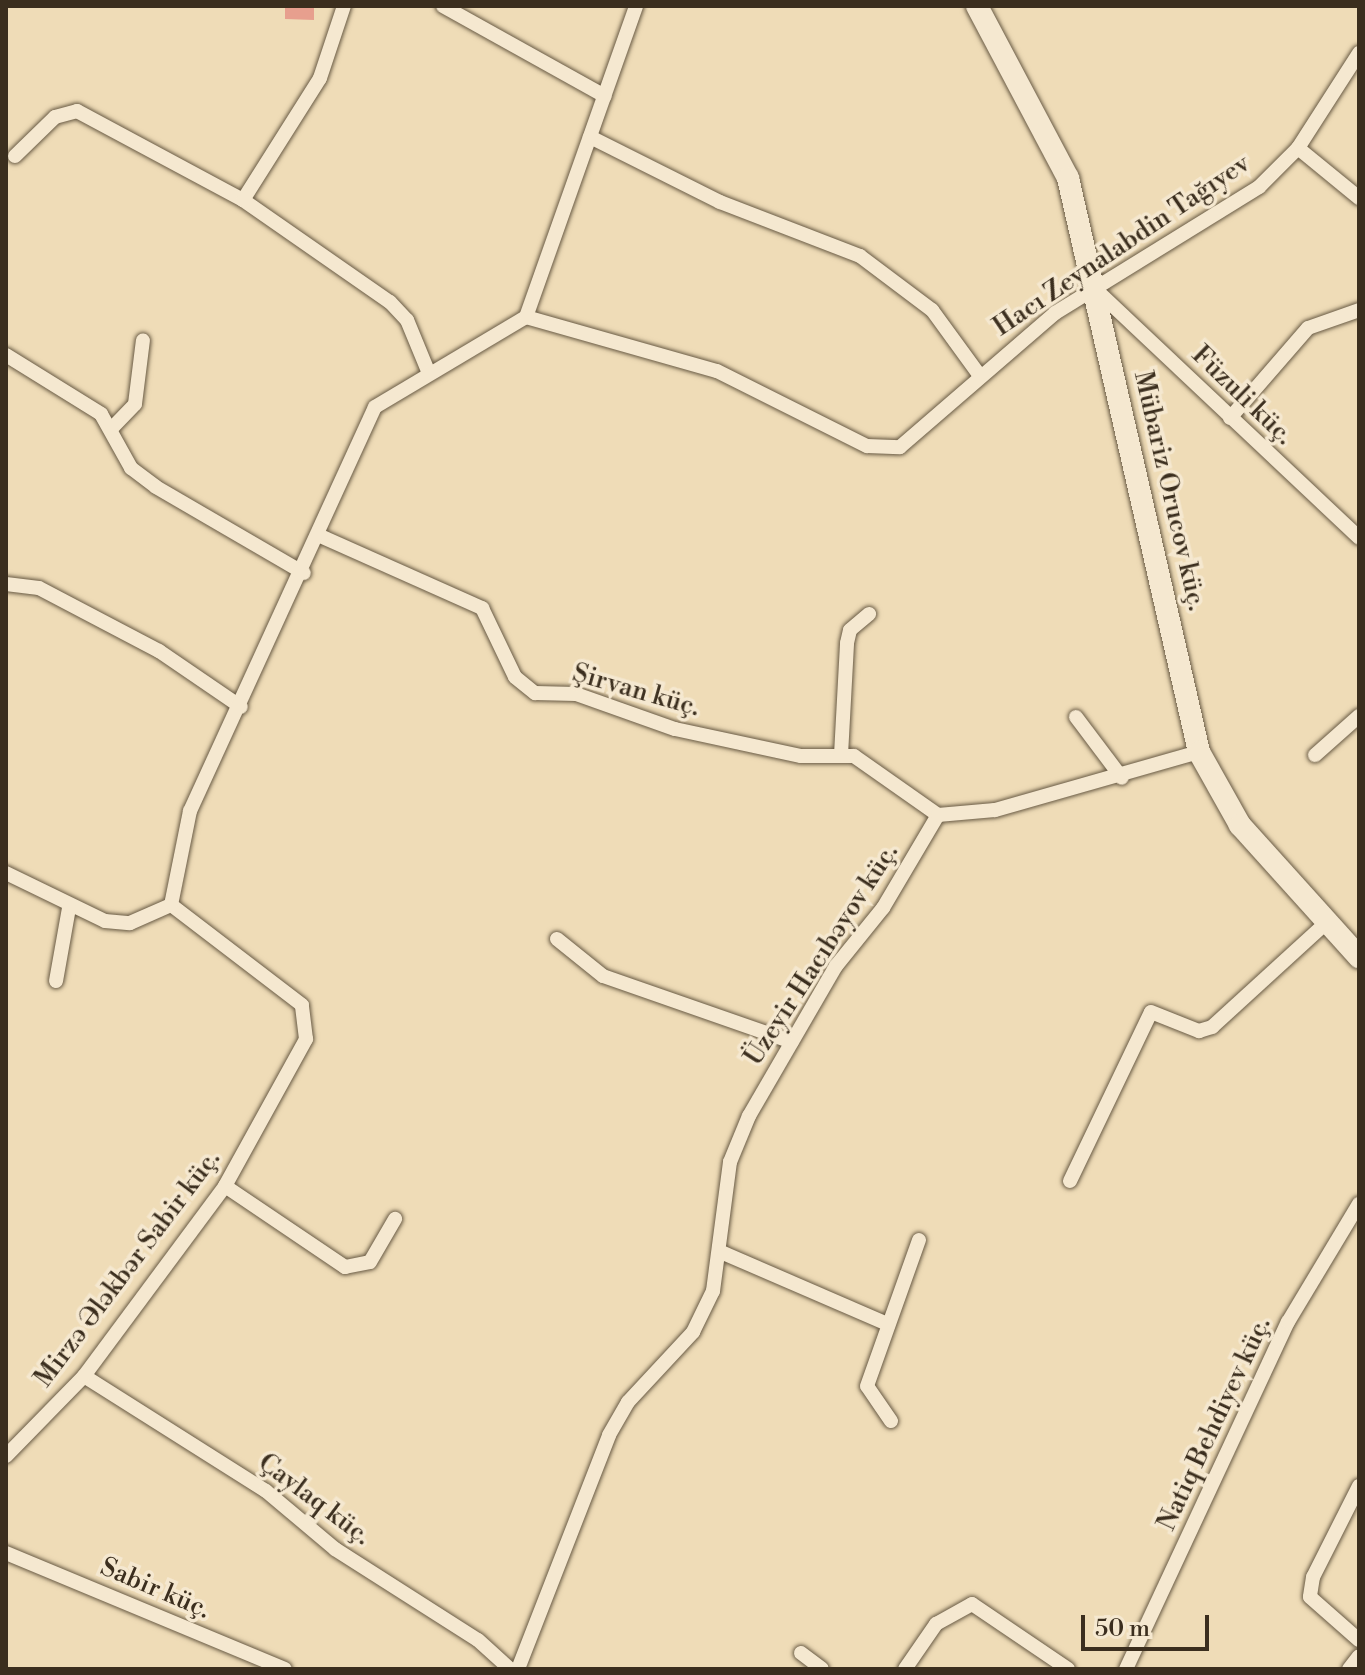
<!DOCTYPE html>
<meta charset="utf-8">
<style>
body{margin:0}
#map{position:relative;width:1365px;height:1675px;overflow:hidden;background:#efdcb7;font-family:"Libre Bodoni",serif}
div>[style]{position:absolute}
.building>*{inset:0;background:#e79f8e}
.roads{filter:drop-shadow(0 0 2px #685a44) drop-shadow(0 0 2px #685a44)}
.street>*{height:14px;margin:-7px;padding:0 7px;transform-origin:7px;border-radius:7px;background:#f5e8d0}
.secondary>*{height:22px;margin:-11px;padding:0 11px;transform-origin:11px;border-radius:11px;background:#f5e8d0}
span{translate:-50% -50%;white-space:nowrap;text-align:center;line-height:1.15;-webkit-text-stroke:7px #f5e8d0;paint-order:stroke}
.street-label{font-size:26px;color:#3b2e1e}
.frame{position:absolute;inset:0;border:8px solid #3b2e1e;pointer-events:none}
.scale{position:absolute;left:1081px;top:1615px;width:128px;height:36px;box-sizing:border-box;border:4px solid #3b2e1e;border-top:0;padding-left:10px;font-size:24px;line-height:28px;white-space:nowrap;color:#3b2e1e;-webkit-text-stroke:6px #f5e8d0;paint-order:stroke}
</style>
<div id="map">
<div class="building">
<div style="clip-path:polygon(285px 6px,314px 6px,314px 20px,285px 19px)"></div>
</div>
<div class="roads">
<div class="street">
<div style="left:443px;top:6px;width:185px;rotate:29.1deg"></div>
<div style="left:590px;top:137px;width:145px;rotate:26.6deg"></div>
<div style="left:720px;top:202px;width:150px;rotate:21.1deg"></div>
<div style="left:860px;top:256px;width:90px;rotate:36.9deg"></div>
<div style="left:932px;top:310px;width:78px;rotate:53.9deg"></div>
<div style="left:1298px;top:148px;width:79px;rotate:39.3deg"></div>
<div style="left:15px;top:156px;width:56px;rotate:-44.3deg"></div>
<div style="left:55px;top:117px;width:23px;rotate:-15deg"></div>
<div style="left:77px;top:111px;width:188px;rotate:28.2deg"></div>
<div style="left:243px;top:200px;width:179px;rotate:34.8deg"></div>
<div style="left:390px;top:302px;width:25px;rotate:47deg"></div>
<div style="left:407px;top:320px;width:55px;rotate:67.6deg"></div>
<div style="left:243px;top:200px;width:144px;rotate:-57.7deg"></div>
<div style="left:320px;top:78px;width:76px;rotate:-71.6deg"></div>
<div style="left:1094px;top:288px;width:364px;rotate:43.3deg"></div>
<div style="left:526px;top:317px;width:198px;rotate:15.8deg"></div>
<div style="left:717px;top:371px;width:168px;rotate:26.6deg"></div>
<div style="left:867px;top:446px;width:33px;rotate:2deg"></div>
<div style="left:900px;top:447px;width:205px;rotate:-40.8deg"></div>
<div style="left:1055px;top:313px;width:240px;rotate:-31.7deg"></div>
<div style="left:1259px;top:187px;width:55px;rotate:-45deg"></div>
<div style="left:1298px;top:148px;width:113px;rotate:-57.3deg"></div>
<div style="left:6px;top:355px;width:112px;rotate:31.8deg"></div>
<div style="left:101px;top:414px;width:62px;rotate:60.9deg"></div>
<div style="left:131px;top:468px;width:31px;rotate:37deg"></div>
<div style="left:156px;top:487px;width:171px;rotate:30.2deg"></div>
<div style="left:1230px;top:418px;width:119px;rotate:-49.1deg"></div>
<div style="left:1308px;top:328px;width:54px;rotate:-19.4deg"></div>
<div style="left:112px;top:428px;width:33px;rotate:-46deg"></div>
<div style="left:135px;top:404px;width:64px;rotate:-82.9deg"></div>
<div style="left:318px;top:535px;width:180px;rotate:24deg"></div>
<div style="left:482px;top:608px;width:76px;rotate:64.4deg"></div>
<div style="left:515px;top:677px;width:26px;rotate:39deg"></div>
<div style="left:535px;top:693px;width:41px;rotate:1.4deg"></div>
<div style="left:576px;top:694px;width:105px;rotate:19.5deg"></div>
<div style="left:675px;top:729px;width:129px;rotate:12.1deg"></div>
<div style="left:801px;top:756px;width:53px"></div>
<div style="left:854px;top:756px;width:103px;rotate:35.1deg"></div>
<div style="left:6px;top:584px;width:33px;rotate:7deg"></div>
<div style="left:39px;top:588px;width:136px;rotate:27.7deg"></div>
<div style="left:159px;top:651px;width:99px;rotate:34.3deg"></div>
<div style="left:1076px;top:717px;width:76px;rotate:53deg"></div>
<div style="left:841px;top:755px;width:112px;rotate:-86.9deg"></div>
<div style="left:847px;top:643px;width:13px;rotate:-77deg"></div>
<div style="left:850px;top:630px;width:25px;rotate:-40deg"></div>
<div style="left:1315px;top:755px;width:59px;rotate:-41.6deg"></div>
<div style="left:6px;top:873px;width:110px;rotate:25.9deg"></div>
<div style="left:105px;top:921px;width:25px;rotate:5deg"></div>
<div style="left:130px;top:923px;width:45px;rotate:-23.7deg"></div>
<div style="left:557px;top:939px;width:59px;rotate:38.8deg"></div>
<div style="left:603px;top:976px;width:200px;rotate:19.2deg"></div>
<div style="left:56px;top:981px;width:74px;rotate:-79.9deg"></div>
<div style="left:1070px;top:1181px;width:187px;rotate:-64.4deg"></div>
<div style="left:1151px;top:1012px;width:52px;rotate:21.6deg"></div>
<div style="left:1199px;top:1031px;width:14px;rotate:-17deg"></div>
<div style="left:1212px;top:1027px;width:156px;rotate:-42.4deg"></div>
<div style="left:225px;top:1186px;width:145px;rotate:34deg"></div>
<div style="left:345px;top:1267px;width:25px;rotate:-11deg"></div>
<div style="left:370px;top:1262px;width:50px;rotate:-59.8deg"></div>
<div style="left:721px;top:1252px;width:179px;rotate:23.4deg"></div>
<div style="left:84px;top:1376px;width:215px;rotate:32.3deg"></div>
<div style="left:266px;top:1491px;width:90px;rotate:40deg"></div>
<div style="left:335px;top:1549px;width:169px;rotate:32.5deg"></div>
<div style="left:478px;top:1640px;width:43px;rotate:42.2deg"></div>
<div style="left:891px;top:1421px;width:42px;rotate:-124.4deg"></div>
<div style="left:867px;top:1386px;width:155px;rotate:-70.4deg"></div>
<div style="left:6px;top:1456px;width:112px;rotate:-45.7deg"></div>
<div style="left:84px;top:1376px;width:237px;rotate:-53.4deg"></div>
<div style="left:225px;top:1186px;width:168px;rotate:-61.1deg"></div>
<div style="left:306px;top:1039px;width:34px;rotate:-97deg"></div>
<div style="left:302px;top:1005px;width:165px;rotate:-142.6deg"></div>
<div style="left:171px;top:905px;width:96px;rotate:-78.6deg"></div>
<div style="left:190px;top:811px;width:444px;rotate:-65.4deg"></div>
<div style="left:375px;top:407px;width:176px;rotate:-30.8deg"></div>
<div style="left:526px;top:317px;width:330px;rotate:-70.5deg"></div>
<div style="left:1359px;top:1486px;width:102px;rotate:116.8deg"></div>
<div style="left:1313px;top:1577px;width:20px;rotate:99deg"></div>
<div style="left:1310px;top:1597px;width:65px;rotate:41.3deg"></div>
<div style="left:6px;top:1553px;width:302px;rotate:22.6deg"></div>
<div style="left:801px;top:1653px;width:26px;rotate:37deg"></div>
<div style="left:518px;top:1669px;width:251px;rotate:-68.7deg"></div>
<div style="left:609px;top:1435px;width:38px;rotate:-60deg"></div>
<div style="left:628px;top:1402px;width:96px;rotate:-47.1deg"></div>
<div style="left:693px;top:1332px;width:46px;rotate:-64deg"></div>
<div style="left:713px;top:1291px;width:130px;rotate:-82.5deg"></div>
<div style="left:730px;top:1162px;width:50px;rotate:-67.6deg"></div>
<div style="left:749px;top:1116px;width:173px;rotate:-59.9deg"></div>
<div style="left:836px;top:966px;width:75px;rotate:-51deg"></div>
<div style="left:883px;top:908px;width:108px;rotate:-59.4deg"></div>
<div style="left:938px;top:815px;width:57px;rotate:-5deg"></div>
<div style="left:995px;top:810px;width:212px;rotate:-15.9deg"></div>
<div style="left:905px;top:1669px;width:55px;rotate:-55.4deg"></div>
<div style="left:936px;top:1624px;width:41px;rotate:-29.1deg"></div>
<div style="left:972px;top:1604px;width:116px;rotate:34.1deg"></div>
<div style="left:1126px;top:1669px;width:383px;rotate:-65deg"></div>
<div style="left:1288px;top:1322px;width:138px;rotate:-59deg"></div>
<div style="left:1349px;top:1669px;width:16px;rotate:-52deg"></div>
</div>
<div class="secondary">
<div style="left:977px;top:6px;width:195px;rotate:62.1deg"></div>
<div style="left:1068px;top:178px;width:589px;rotate:77.14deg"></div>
<div style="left:1199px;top:752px;width:84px;rotate:60.7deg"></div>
<div style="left:1240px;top:825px;width:178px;rotate:48deg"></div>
</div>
</div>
<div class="street-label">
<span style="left:1122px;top:246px;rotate:-34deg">Hacı Zeynalabdin Tağıyev</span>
<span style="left:1242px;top:396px;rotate:44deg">Füzuli küç.</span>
<span style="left:1169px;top:491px;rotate:77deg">Mübariz Orucov küç.</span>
<span style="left:636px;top:691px;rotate:16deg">Şirvan küç.</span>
<span style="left:822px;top:955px;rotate:-57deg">Üzeyir Hacıbəyov küç.</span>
<span style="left:128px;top:1269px;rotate:-53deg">Mirzə Ələkbər Sabir küç.</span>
<span style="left:1215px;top:1424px;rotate:-65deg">Natiq Behdiyev küç.</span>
<span style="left:314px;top:1500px;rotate:37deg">Çaylaq küç.</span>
<span style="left:155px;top:1589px;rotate:23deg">Sabir küç.</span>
</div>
<div class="frame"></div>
<div class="scale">50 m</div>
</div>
